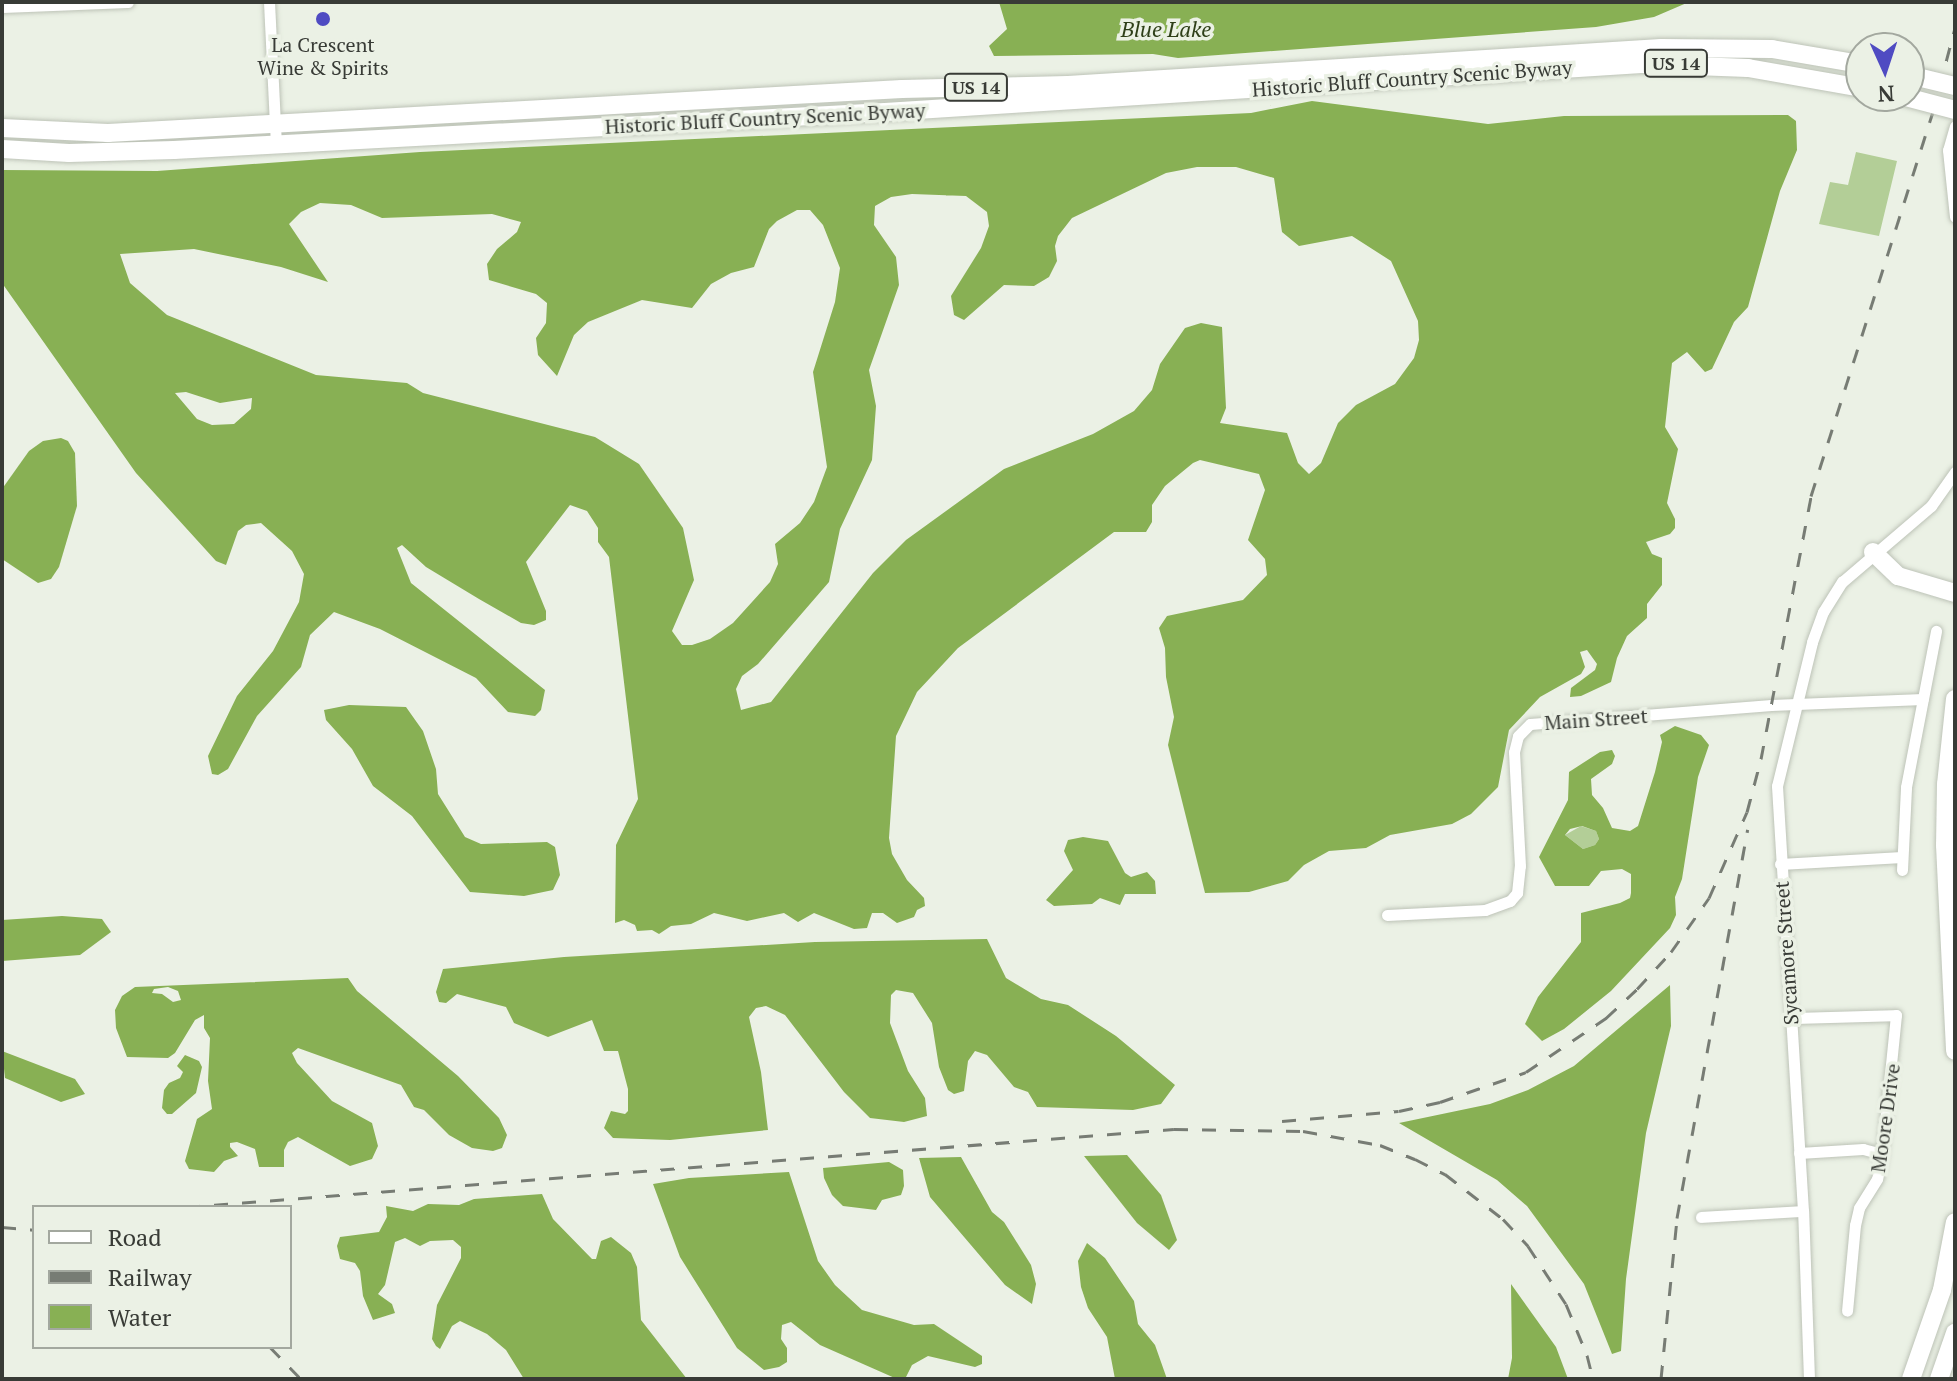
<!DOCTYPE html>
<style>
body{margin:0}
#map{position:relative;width:1957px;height:1381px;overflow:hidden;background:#ebf1e5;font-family:"PT Serif",serif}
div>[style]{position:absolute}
.green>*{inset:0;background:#b3ce97}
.water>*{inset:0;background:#88b054}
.roads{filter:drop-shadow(0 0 2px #bdc3b7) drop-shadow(0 0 2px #bdc3b7)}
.street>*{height:11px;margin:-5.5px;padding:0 5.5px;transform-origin:5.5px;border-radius:5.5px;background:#fff}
.primary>*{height:18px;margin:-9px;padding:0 9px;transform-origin:9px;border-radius:9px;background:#fff}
.rail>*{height:3px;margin-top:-1.5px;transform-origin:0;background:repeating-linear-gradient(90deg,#777c74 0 14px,transparent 0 28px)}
.bridges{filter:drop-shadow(0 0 2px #bdc3b7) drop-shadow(0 0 2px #bdc3b7)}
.primary-bridge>*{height:18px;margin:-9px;padding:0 9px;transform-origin:9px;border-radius:9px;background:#fff}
.dots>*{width:22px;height:22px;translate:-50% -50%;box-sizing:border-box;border:4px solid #ebf1e5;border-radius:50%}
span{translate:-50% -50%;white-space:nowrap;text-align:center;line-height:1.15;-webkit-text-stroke:7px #ebf1e5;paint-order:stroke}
.shield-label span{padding:2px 6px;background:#ebf1e5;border:2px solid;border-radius:6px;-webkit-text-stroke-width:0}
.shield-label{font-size:18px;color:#383b36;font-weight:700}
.poi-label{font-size:20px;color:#383b36}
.street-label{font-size:20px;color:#383b36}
.water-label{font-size:22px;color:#2e3f19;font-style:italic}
.frame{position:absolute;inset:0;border:4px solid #383b36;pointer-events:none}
.legend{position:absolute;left:32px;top:1205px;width:260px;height:144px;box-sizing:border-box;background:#ebf1e5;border:2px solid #a3a89f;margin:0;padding:10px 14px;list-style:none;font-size:24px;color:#383b36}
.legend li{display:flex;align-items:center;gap:16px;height:40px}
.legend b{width:40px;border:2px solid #a3a89f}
.north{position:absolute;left:1845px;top:32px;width:80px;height:80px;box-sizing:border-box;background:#ebf1e5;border:2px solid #a3a89f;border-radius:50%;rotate:177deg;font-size:22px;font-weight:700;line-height:32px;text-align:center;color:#383b36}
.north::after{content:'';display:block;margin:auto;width:28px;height:36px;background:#4f4bc2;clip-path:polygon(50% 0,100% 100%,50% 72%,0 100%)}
</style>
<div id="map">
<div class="green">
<div style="clip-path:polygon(1856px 152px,1897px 161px,1879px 236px,1819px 224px,1830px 182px,1848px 185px)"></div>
<div style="clip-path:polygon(1581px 826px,1596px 831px,1599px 839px,1595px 845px,1583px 849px,1565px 835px)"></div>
</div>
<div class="water">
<div style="clip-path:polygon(999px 2px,1689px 2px,1654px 17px,1596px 27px,1178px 58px,1153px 54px,994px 56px,989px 46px,1007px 29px)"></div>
<div style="clip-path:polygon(evenodd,1312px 101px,1488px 124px,1564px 116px,1788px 115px,1796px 121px,1797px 150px,1780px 191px,1748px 307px,1734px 322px,1712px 369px,1705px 372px,1687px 352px,1672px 363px,1665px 427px,1678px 449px,1667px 503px,1675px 519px,1675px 528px,1670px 534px,1646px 542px,1652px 554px,1662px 558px,1662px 585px,1647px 604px,1647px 618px,1627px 636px,1617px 658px,1611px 682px,1581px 696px,1570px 697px,1571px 688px,1595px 670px,1597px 664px,1587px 650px,1580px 652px,1585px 667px,1581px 674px,1540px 697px,1509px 730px,1498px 787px,1471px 814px,1452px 824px,1390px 835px,1366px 848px,1329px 851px,1304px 865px,1288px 881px,1249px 892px,1205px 893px,1168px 745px,1174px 717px,1166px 677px,1165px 648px,1159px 628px,1167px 616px,1243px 600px,1267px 575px,1265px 559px,1248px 540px,1265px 490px,1259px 474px,1200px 460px,1193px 463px,1165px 486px,1152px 505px,1152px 522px,1146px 532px,1114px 532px,958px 648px,917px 692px,896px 736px,889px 838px,892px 854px,907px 880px,924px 898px,925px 906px,917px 910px,914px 917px,897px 923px,883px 913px,872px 913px,867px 928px,854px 929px,814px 913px,798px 922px,784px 913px,747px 921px,714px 913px,691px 924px,671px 926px,659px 934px,652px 930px,637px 931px,635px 925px,624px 920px,615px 923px,616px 845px,638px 799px,609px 557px,598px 542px,598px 528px,587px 511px,570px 505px,526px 562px,546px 611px,546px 620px,534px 625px,521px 623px,479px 599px,426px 567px,402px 545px,397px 548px,411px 583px,545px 690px,541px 710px,535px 716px,508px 712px,476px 678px,380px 629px,334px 612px,310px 635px,301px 667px,257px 716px,228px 769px,218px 775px,212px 774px,208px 756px,237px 696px,273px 651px,299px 602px,304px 574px,292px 551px,261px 523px,246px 525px,238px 531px,226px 565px,216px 561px,136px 473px,2px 283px,2px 170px,157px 171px,420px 152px,1251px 113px,1312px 101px,1197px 167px,1236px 167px,1274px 178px,1282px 232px,1299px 246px,1352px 236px,1391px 261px,1418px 321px,1419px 340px,1414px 358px,1395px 384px,1356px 405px,1338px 423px,1321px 463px,1309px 474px,1298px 463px,1287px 433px,1220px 423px,1226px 408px,1222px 327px,1201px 323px,1185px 328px,1160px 364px,1152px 390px,1134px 411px,1093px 434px,1004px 469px,906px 540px,873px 573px,771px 702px,741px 710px,736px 689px,742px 676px,758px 664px,829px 582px,840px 529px,872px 460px,876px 406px,869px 370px,899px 285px,896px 257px,874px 225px,875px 206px,891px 197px,912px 194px,966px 196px,987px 212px,989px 226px,981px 248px,951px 296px,954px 315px,964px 320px,1004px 285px,1034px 286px,1049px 277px,1057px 261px,1055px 246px,1058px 236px,1072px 218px,1166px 173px,1197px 167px,1312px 101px,320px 203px,351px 205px,382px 218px,492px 214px,521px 222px,517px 232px,497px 249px,487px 264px,489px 280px,536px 294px,547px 303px,546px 323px,536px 338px,538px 355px,557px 376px,574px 335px,588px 322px,642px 300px,692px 308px,711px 284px,731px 273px,754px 267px,769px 229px,777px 221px,797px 210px,810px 210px,823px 225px,840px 268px,835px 302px,813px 372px,827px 467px,814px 502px,800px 523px,775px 544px,778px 564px,770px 582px,733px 623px,710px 639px,692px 645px,682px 645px,672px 631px,694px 580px,683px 528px,639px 464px,595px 437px,423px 393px,407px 383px,316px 375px,167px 315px,130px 283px,120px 254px,194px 249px,281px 267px,328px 282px,289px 224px,301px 212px,320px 203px,1312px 101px,186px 392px,220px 403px,252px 398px,251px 409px,234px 424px,212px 425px,197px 419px,175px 393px,186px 392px)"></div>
<div style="clip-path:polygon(61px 438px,68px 441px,75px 453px,77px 506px,59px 567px,51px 579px,38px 583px,2px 559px,2px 489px,29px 451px,43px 441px)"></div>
<div style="clip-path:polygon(349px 705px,406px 707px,423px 731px,436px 769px,438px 794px,465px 837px,481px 844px,547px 842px,555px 847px,560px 875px,553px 890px,524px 896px,470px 892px,412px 816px,373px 786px,352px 749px,326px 720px,324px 710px)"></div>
<div style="clip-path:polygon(evenodd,1675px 726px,1701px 735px,1709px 745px,1698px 777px,1682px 879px,1675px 897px,1676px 915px,1670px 928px,1611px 991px,1564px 1029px,1542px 1041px,1525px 1024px,1538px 997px,1581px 942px,1581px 913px,1620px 903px,1630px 898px,1631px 893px,1631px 874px,1622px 869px,1601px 871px,1589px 886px,1555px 886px,1539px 857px,1568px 800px,1569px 772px,1600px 752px,1612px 750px,1615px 756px,1612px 764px,1591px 779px,1592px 795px,1603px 808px,1612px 828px,1630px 831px,1638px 826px,1655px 772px,1662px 742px,1660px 735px,1675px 726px,1582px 826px,1596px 831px,1599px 839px,1595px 845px,1583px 849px,1565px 835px,1570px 829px,1582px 826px)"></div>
<div style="clip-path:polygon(1083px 837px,1108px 841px,1125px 873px,1131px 877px,1147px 872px,1155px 881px,1156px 894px,1125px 894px,1120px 905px,1100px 898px,1092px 904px,1054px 906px,1046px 900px,1073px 870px,1064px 851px,1068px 840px)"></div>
<div style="clip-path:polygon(62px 916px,102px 919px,111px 932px,80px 955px,2px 961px,2px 920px)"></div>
<div style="clip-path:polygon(987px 939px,1006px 978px,1041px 999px,1068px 1005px,1116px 1036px,1175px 1085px,1161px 1104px,1133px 1110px,1037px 1107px,1028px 1092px,1014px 1087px,987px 1055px,975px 1051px,968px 1061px,964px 1091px,954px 1094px,948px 1090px,939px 1067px,932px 1023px,913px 993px,896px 990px,891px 995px,890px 1023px,908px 1071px,925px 1098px,927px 1116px,904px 1122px,870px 1118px,844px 1092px,785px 1015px,766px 1006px,756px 1008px,749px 1017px,761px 1072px,768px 1130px,670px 1140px,613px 1138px,604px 1128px,611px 1111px,625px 1114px,628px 1111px,628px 1089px,618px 1051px,604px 1051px,592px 1020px,548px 1037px,514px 1023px,506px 1007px,457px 994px,446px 1003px,439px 1002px,436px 992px,443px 969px,564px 957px,815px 942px)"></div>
<div style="clip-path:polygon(evenodd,348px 978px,357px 991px,458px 1076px,499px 1118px,507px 1135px,502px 1148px,493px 1151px,472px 1148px,449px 1135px,424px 1110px,414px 1107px,401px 1085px,298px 1048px,292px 1053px,297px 1063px,332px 1101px,372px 1123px,378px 1146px,372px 1159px,350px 1166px,298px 1137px,288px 1142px,284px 1150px,284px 1167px,259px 1167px,255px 1149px,237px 1142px,230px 1143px,230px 1147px,238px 1156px,224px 1161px,214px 1172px,189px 1169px,185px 1161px,197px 1119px,212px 1109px,208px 1081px,210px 1038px,204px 1028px,204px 1015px,195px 1020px,175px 1053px,168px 1058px,127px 1057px,116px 1028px,115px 1010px,122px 996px,135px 987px,348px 978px,168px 987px,178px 991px,181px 1000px,173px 1002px,162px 994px,152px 993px,154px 989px,168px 987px)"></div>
<div style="clip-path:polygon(1670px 985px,1671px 1026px,1646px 1133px,1626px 1279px,1621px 1351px,1612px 1354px,1584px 1284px,1527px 1206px,1497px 1180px,1399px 1123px,1490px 1104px,1528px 1090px,1574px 1066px)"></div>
<div style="clip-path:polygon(2px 1051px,75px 1079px,85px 1094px,61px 1102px,5px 1078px)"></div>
<div style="clip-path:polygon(185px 1055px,199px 1061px,202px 1067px,196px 1093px,172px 1114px,167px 1114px,162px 1108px,164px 1090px,169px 1083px,180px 1078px,183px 1072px,177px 1066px)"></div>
<div style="clip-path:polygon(1127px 1155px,1161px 1195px,1177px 1240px,1169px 1250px,1137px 1223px,1084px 1156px)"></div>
<div style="clip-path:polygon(961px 1157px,992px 1212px,1004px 1222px,1031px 1265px,1036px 1284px,1032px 1304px,1005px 1285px,930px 1197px,919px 1158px)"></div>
<div style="clip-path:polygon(889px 1162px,903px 1170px,904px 1186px,901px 1195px,882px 1200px,876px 1210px,843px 1206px,832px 1195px,824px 1178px,823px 1168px)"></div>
<div style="clip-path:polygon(789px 1172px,818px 1261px,835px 1285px,862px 1310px,914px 1325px,934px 1324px,982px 1356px,982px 1364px,975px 1367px,928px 1356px,912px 1365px,905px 1379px,897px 1379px,820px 1345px,791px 1322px,782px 1325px,781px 1339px,787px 1348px,787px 1362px,779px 1367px,764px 1370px,737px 1348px,680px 1257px,653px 1184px,689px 1178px)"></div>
<div style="clip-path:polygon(542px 1194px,553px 1219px,592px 1259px,596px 1259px,601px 1241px,611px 1237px,631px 1253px,637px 1267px,641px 1320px,687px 1379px,524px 1379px,506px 1350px,487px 1334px,460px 1321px,452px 1326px,440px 1349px,436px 1346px,432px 1339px,437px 1305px,461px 1258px,461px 1247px,453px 1240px,430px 1241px,420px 1246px,405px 1238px,395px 1242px,385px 1285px,378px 1294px,392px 1304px,395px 1313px,373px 1320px,363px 1296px,360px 1271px,355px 1263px,340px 1259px,337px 1246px,340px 1237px,379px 1232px,387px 1217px,386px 1206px,413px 1211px,428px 1204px,459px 1205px,474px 1199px)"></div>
<div style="clip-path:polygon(1087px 1243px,1105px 1258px,1134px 1301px,1138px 1324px,1155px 1345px,1167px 1379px,1115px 1379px,1107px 1337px,1088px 1308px,1081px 1287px,1078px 1261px)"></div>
<div style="clip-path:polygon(1511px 1284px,1556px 1347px,1568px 1379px,1508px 1379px,1512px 1358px)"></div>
</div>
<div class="roads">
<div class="street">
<div style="left:269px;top:2px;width:142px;rotate:87.2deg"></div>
<div style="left:2px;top:7px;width:126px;rotate:-2.3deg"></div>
<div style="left:1955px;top:126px;width:25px;rotate:106deg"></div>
<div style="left:1948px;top:150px;width:67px;rotate:84deg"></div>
<div style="left:1780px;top:864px;width:122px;rotate:-3.3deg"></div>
<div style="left:1902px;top:870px;width:83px;rotate:-87.2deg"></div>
<div style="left:1906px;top:787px;width:159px;rotate:-79.1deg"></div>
<div style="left:1387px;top:915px;width:98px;rotate:-2.9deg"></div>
<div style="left:1485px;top:910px;width:27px;rotate:-20deg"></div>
<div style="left:1510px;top:901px;width:11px;rotate:-49deg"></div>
<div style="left:1517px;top:893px;width:27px;rotate:-84deg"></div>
<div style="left:1520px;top:866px;width:114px;rotate:-93deg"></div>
<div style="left:1514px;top:752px;width:16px;rotate:-76deg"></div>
<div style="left:1518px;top:736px;width:17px;rotate:-45deg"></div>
<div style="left:1530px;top:724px;width:242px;rotate:-4.5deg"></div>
<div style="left:1771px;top:705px;width:152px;rotate:-2.3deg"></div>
<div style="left:1791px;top:1018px;width:105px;rotate:-1.6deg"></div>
<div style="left:1896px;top:1015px;width:140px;rotate:95.8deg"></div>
<div style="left:1882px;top:1154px;width:25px;rotate:101deg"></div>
<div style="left:1877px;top:1179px;width:34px;rotate:122deg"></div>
<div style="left:1859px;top:1208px;width:17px;rotate:103deg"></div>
<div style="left:1855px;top:1225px;width:86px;rotate:95.3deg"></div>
<div style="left:1799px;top:1153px;width:64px;rotate:-3.6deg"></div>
<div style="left:1863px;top:1149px;width:20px;rotate:15deg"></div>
<div style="left:1701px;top:1217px;width:102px;rotate:-3.4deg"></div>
<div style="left:1809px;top:1379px;width:168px;rotate:-92deg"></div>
<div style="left:1803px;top:1211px;width:426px;rotate:-93.5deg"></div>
<div style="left:1777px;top:786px;width:148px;rotate:-76.3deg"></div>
<div style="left:1812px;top:642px;width:32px;rotate:-70deg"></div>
<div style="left:1823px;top:612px;width:36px;rotate:-58deg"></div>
<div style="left:1842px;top:582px;width:117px;rotate:-40.5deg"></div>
<div style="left:1931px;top:506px;width:42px;rotate:-54.8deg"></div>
</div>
<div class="primary">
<div style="left:2px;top:128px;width:106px;rotate:2.7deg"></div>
<div style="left:108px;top:133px;width:795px;rotate:-3.17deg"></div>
<div style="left:902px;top:89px;width:166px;rotate:-1.4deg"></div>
<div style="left:1068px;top:85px;width:594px;rotate:-3.57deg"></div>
<div style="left:1661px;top:48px;width:111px;rotate:0.5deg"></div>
<div style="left:1772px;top:49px;width:90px;rotate:9.6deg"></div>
<div style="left:2px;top:149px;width:67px;rotate:3.4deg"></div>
<div style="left:69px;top:153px;width:105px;rotate:-1.6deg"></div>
<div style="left:174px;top:150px;width:712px;rotate:-3.06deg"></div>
<div style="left:885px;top:112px;width:758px;rotate:-3.63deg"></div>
<div style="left:1641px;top:64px;width:107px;rotate:2.1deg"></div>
<div style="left:1748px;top:68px;width:115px;rotate:10deg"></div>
<div style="left:1873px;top:552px;width:35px;rotate:44deg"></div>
<div style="left:1898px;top:576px;width:59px;rotate:16.6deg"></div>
<div style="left:1955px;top:699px;width:85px;rotate:96deg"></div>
<div style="left:1946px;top:784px;width:61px;rotate:90.9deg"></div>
<div style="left:1945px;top:845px;width:206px;rotate:87.2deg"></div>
<div style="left:1911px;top:1379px;width:94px;rotate:-70.8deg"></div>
<div style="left:1942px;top:1290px;width:69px;rotate:-79.2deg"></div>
<div style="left:1939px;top:1379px;width:49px;rotate:-70.8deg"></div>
</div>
</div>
<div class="rail">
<div style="left:1282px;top:1121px;width:117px;rotate:-4.9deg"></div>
<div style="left:1399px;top:1111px;width:42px;rotate:-12.4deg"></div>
<div style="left:1440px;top:1102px;width:91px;rotate:-19.2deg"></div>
<div style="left:1526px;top:1072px;width:97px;rotate:-34deg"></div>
<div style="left:1606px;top:1018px;width:42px;rotate:-43.1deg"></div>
<div style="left:1637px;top:989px;width:50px;rotate:-47.4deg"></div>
<div style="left:1671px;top:952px;width:66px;rotate:-54.9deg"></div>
<div style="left:1709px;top:898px;width:94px;rotate:-66.2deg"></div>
<div style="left:1747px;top:812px;width:55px;rotate:-75.2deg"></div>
<div style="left:1761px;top:759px;width:268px;rotate:-79.2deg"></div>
<div style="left:1811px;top:496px;width:400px;rotate:-72.4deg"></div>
<div style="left:1932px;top:115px;width:90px;rotate:-75.2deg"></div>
<div style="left:186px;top:1207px;width:991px;rotate:-4.51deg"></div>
<div style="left:1174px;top:1129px;width:129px;rotate:0.9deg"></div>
<div style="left:1303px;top:1131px;width:78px;rotate:10.3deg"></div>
<div style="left:1380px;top:1145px;width:38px;rotate:22deg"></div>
<div style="left:1415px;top:1159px;width:34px;rotate:27deg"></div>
<div style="left:1445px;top:1174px;width:73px;rotate:37.8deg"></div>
<div style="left:1503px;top:1219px;width:37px;rotate:47deg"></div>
<div style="left:1528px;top:1246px;width:69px;rotate:56.8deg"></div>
<div style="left:1566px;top:1304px;width:55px;rotate:67.6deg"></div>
<div style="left:1587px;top:1355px;width:25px;rotate:76deg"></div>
<div style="left:2px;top:1227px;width:32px;rotate:5deg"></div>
<div style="left:270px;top:1347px;width:45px;rotate:45.9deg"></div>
<div style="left:1661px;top:1379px;width:162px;rotate:-84.3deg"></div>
<div style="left:1677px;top:1218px;width:395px;rotate:-79.7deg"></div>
</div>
<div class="bridges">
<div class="primary-bridge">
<div style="left:1909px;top:75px;width:47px;rotate:13.4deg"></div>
<div style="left:1902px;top:96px;width:55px;rotate:14.8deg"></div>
</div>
</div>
<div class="dots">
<div style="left:323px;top:19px;background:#4f4bc2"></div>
</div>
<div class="shield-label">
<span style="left:1676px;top:63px">US 14</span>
<span style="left:976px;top:87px">US 14</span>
</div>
<div class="poi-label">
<span style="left:323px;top:56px">La Crescent<br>Wine &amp; Spirits</span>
</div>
<div class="street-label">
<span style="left:1412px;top:78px;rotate:-4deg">Historic Bluff Country Scenic Byway</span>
<span style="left:765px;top:118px;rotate:-3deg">Historic Bluff Country Scenic Byway</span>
<span style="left:1596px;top:719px;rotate:-4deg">Main Street</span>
<span style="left:1786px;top:953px;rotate:-94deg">Sycamore Street</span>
<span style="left:1885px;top:1118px;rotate:-82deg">Moore Drive</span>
</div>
<div class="water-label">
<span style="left:1166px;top:29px">Blue Lake</span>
</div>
<div class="frame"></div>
<ul class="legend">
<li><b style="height:10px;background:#fff"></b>Road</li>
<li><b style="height:10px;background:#777c74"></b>Railway</li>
<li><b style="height:22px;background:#88b054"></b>Water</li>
</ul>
<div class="north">N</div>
</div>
